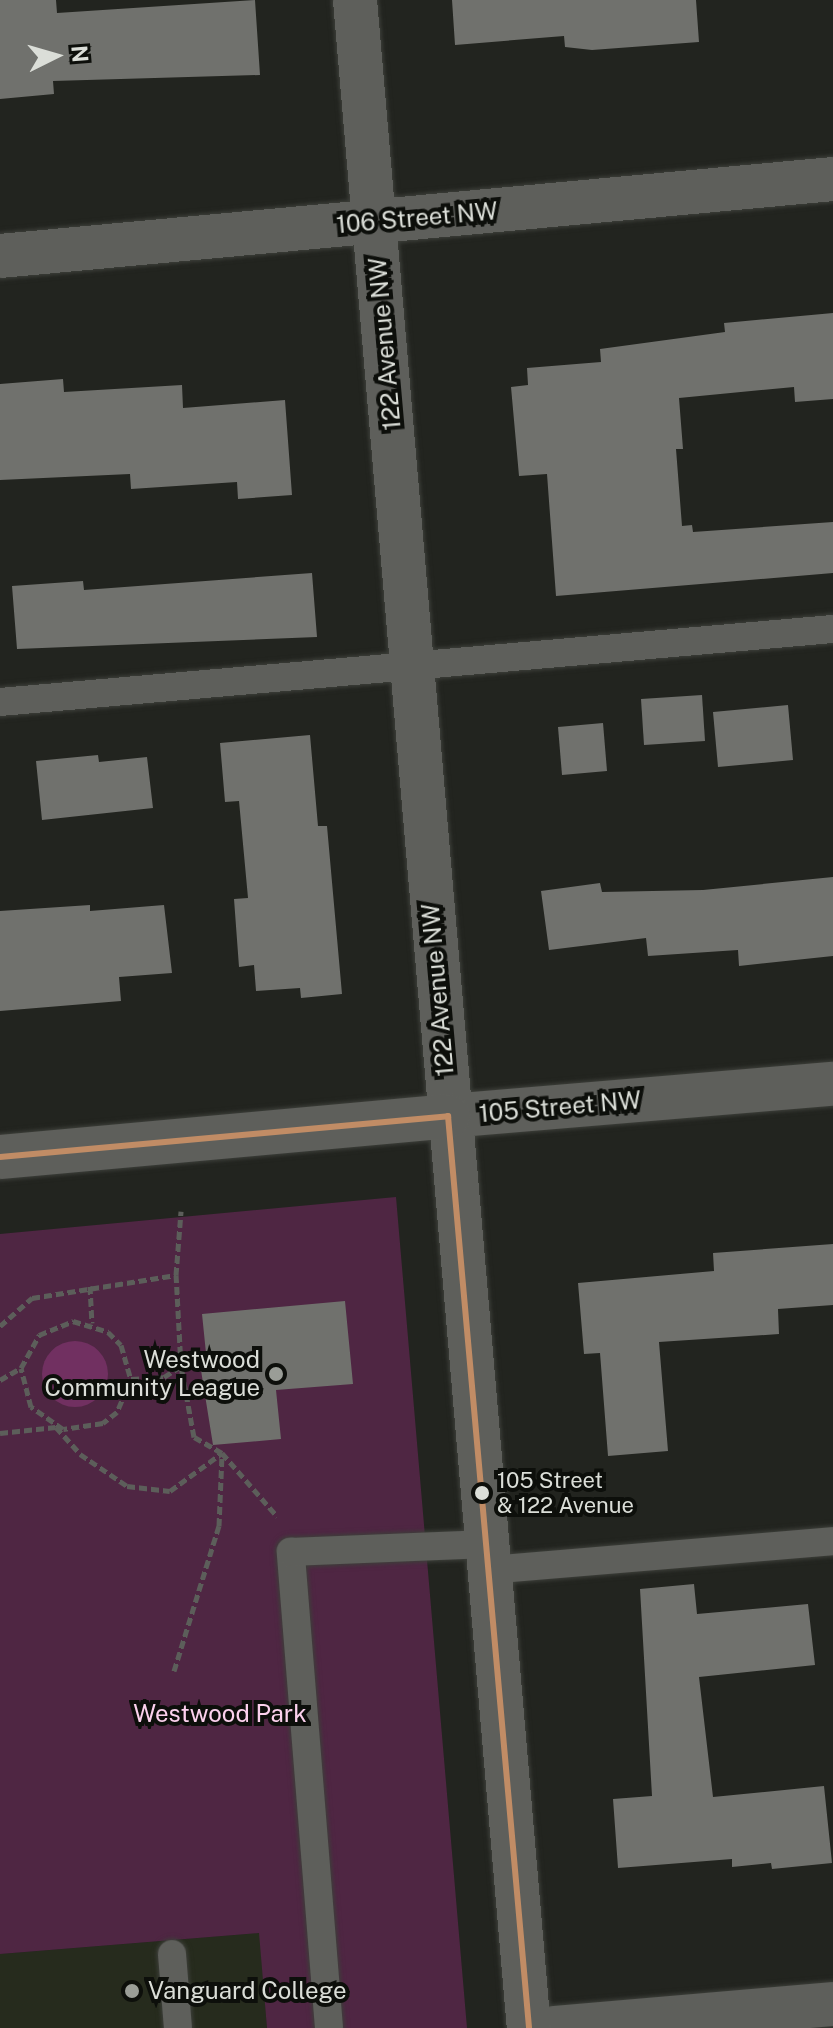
<!DOCTYPE html>
<style>
body{margin:0}
#map{position:relative;width:833px;height:2028px;overflow:hidden;background:#22241f;font-family:"Public Sans",sans-serif}
div>[style]{position:absolute}
.built>*{inset:0;background:#262b1d}
.green>*{inset:0;background:#4f2643}
.water>*{inset:0;background:#713061}
.round{border-radius:50%}
.building>*{inset:0;background:#70716d}
.path>*{height:5px;margin-top:-2.5px;transform-origin:0;background:repeating-linear-gradient(90deg,#5c5e5a 0 8px,transparent 0 12px)}
.roads{filter:drop-shadow(0 0 2px #3d3f3a) drop-shadow(0 0 2px #3d3f3a)}
.service>*{height:28px;margin:-14px;padding:0 14px;transform-origin:14px;border-radius:14px;background:#5e5f5b}
.minor>*{height:44px;margin:-22px;padding:0 22px;transform-origin:22px;border-radius:22px;background:#5e5f5b}
.tertiary>*{height:44px;margin:-22px;padding:0 22px;transform-origin:22px;border-radius:22px;background:#5e5f5b}
.bus-1>*{height:6px;margin:-3px;padding:0 3px;transform-origin:3px;border-radius:3px;background:#c18c65}
.dots>*{width:22px;height:22px;translate:-50% -50%;box-sizing:border-box;border:4px solid #0d0f0b;border-radius:50%}
span{translate:-50% -50%;white-space:nowrap;text-align:center;line-height:1.15;-webkit-text-stroke:8px #0d0f0b;paint-order:stroke}
.bus-label{font-size:22px;color:#dbded8}
.left{translate:0 -50%;text-align:left}
.street-label{font-size:24px;color:#dbded8}
.poi-label{font-size:24px;color:#dbded8}
.right{translate:-100% -50%;text-align:right}
.park-label{font-size:24px;color:#fcd1ed}
.north{position:absolute;left:16px;top:16px;width:80px;height:80px;-webkit-text-stroke:6px #0d0f0b;paint-order:stroke;rotate:85deg;font-size:22px;font-weight:700;line-height:32px;text-align:center;color:#dbded8}
.north::after{content:'';display:block;margin:auto;width:28px;height:36px;background:#dbded8;clip-path:polygon(50% 0,100% 100%,50% 72%,0 100%)}
</style>
<div id="map">
<div class="built">
<div style="clip-path:polygon(260px 1933px,267px 2028px,0 2028px,0 1954px)"></div>
</div>
<div class="green">
<div style="clip-path:polygon(396px 1197px,467px 2028px,267px 2028px,259px 1933px,0 1954px,0 1234px)"></div>
</div>
<div class="water">
<div class="round" style="left:42px;top:1341px;width:66px;height:66px"></div>
</div>
<div class="building">
<div style="clip-path:polygon(0 0,56px 0,57px 13px,255px 0,260px 75px,53px 81px,54px 94px,0 99px)"></div>
<div style="clip-path:polygon(452px 0,696px 0,699px 42px,592px 50px,565px 47px,564px 36px,455px 45px)"></div>
<div style="clip-path:polygon(833px 313px,833px 399px,795px 402px,794px 387px,679px 398px,683px 449px,676px 449px,682px 526px,692px 525px,693px 532px,833px 522px,833px 573px,556px 596px,547px 474px,519px 476px,511px 387px,528px 385px,527px 368px,601px 362px,600px 349px,725px 332px,724px 323px)"></div>
<div style="clip-path:polygon(63px 379px,64px 392px,182px 385px,183px 408px,285px 400px,292px 495px,238px 499px,237px 482px,131px 489px,130px 474px,0 480px,0 384px)"></div>
<div style="clip-path:polygon(312px 573px,317px 637px,17px 649px,12px 586px,83px 581px,84px 590px)"></div>
<div style="clip-path:polygon(702px 695px,705px 741px,644px 745px,641px 699px)"></div>
<div style="clip-path:polygon(788px 705px,793px 760px,718px 767px,713px 712px)"></div>
<div style="clip-path:polygon(603px 723px,607px 771px,562px 775px,558px 727px)"></div>
<div style="clip-path:polygon(310px 735px,318px 826px,327px 826px,342px 994px,301px 998px,300px 988px,256px 991px,254px 965px,239px 967px,234px 899px,248px 898px,239px 801px,225px 802px,220px 743px)"></div>
<div style="clip-path:polygon(98px 755px,99px 762px,147px 757px,153px 808px,42px 820px,36px 761px)"></div>
<div style="clip-path:polygon(833px 877px,833px 956px,739px 966px,738px 950px,648px 956px,646px 938px,549px 950px,541px 891px,600px 883px,602px 892px,703px 890px)"></div>
<div style="clip-path:polygon(90px 905px,90px 911px,164px 905px,172px 973px,119px 977px,121px 1001px,0 1011px,0 911px)"></div>
<div style="clip-path:polygon(833px 1244px,833px 1305px,778px 1309px,779px 1334px,659px 1342px,668px 1451px,608px 1456px,600px 1353px,584px 1354px,578px 1283px,714px 1271px,713px 1253px)"></div>
<div style="clip-path:polygon(345px 1301px,353px 1384px,276px 1390px,281px 1439px,213px 1445px,200px 1364px,207px 1363px,202px 1314px)"></div>
<div style="clip-path:polygon(694px 1584px,697px 1614px,808px 1604px,815px 1665px,699px 1677px,713px 1797px,824px 1786px,832px 1863px,772px 1869px,771px 1863px,732px 1867px,732px 1859px,618px 1868px,613px 1799px,652px 1796px,640px 1589px)"></div>
</div>
<div class="path">
<div style="left:90px;top:1286px;width:37px;rotate:87deg"></div>
<div style="left:0;top:1326px;width:43px;rotate:-41.2deg"></div>
<div style="left:32px;top:1298px;width:146px;rotate:-9.1deg"></div>
<div style="left:176px;top:1275px;width:64px;rotate:-85.5deg"></div>
<div style="left:131px;top:1379px;width:33px;rotate:-3deg"></div>
<div style="left:164px;top:1377px;width:20px;rotate:-33deg"></div>
<div style="left:181px;top:1366px;width:91px;rotate:-93.1deg"></div>
<div style="left:0;top:1380px;width:24px;rotate:-30deg"></div>
<div style="left:21px;top:1368px;width:38px;rotate:-61deg"></div>
<div style="left:39px;top:1335px;width:37px;rotate:-22deg"></div>
<div style="left:73px;top:1321px;width:37px;rotate:17deg"></div>
<div style="left:108px;top:1332px;width:18px;rotate:45deg"></div>
<div style="left:121px;top:1345px;width:35px;rotate:74deg"></div>
<div style="left:131px;top:1379px;width:36px;rotate:113deg"></div>
<div style="left:117px;top:1412px;width:18px;rotate:142deg"></div>
<div style="left:103px;top:1423px;width:40px;rotate:171.5deg"></div>
<div style="left:63px;top:1429px;width:39px;rotate:-145deg"></div>
<div style="left:31px;top:1407px;width:40px;rotate:-104.4deg"></div>
<div style="left:0;top:1433px;width:56px;rotate:-6.1deg"></div>
<div style="left:56px;top:1427px;width:36px;rotate:48deg"></div>
<div style="left:80px;top:1454px;width:57px;rotate:34.2deg"></div>
<div style="left:127px;top:1486px;width:43px;rotate:6.6deg"></div>
<div style="left:170px;top:1491px;width:64px;rotate:-36.2deg"></div>
<div style="left:222px;top:1453px;width:84px;rotate:48.9deg"></div>
<div style="left:174px;top:1671px;width:152px;rotate:-72.8deg"></div>
<div style="left:219px;top:1526px;width:73px;rotate:-87.6deg"></div>
<div style="left:222px;top:1453px;width:32px;rotate:-150deg"></div>
<div style="left:194px;top:1437px;width:72px;rotate:-100.4deg"></div>
</div>
<div class="roads">
<div class="service">
<div style="left:0;top:702px;width:836px;rotate:-5.01deg"></div>
<div style="left:489px;top:1570px;width:345px;rotate:-4.8deg"></div>
<div style="left:172px;top:1954px;width:74px;rotate:85.4deg"></div>
<div style="left:329px;top:2028px;width:478px;rotate:-94.6deg"></div>
<div style="left:291px;top:1552px;width:196px;rotate:-2.3deg"></div>
</div>
<div class="minor">
<div style="left:0;top:256px;width:837px;rotate:-5.28deg"></div>
<div style="left:448px;top:1116px;width:386px;rotate:-4.8deg"></div>
<div style="left:554px;top:2028px;width:280px;rotate:-4.9deg"></div>
</div>
<div class="tertiary">
<div style="left:355px;top:0;width:2035px;rotate:85.1deg"></div>
<div style="left:0;top:1157px;width:450px;rotate:-5.2deg"></div>
</div>
</div>
<div class="bus-1">
<div style="left:448px;top:1116px;width:916px;rotate:84.92deg"></div>
<div style="left:0;top:1157px;width:450px;rotate:-5.2deg"></div>
</div>
<div class="dots">
<div style="left:276px;top:1374px;background:#9a9d97"></div>
<div style="left:482px;top:1493px;background:#dbded8"></div>
<div style="left:132px;top:1991px;background:#9a9d97"></div>
</div>
<div class="bus-label">
<span class="left" style="left:497px;top:1493px">105 Street<br>&amp; 122 Avenue</span>
</div>
<div class="street-label">
<span style="left:417px;top:218px;rotate:-5deg">106 Street NW</span>
<span style="left:385px;top:344px;rotate:-95deg">122 Avenue NW</span>
<span style="left:438px;top:990px;rotate:-95deg">122 Avenue NW</span>
<span style="left:560px;top:1107px;rotate:-5deg">105 Street NW</span>
</div>
<div class="poi-label">
<span class="right" style="left:260px;top:1374px">Westwood<br>Community League</span>
<span class="left" style="left:148px;top:1991px">Vanguard College</span>
</div>
<div class="park-label">
<span style="left:220px;top:1714px">Westwood Park</span>
</div>
<div class="north">N</div>
</div>
